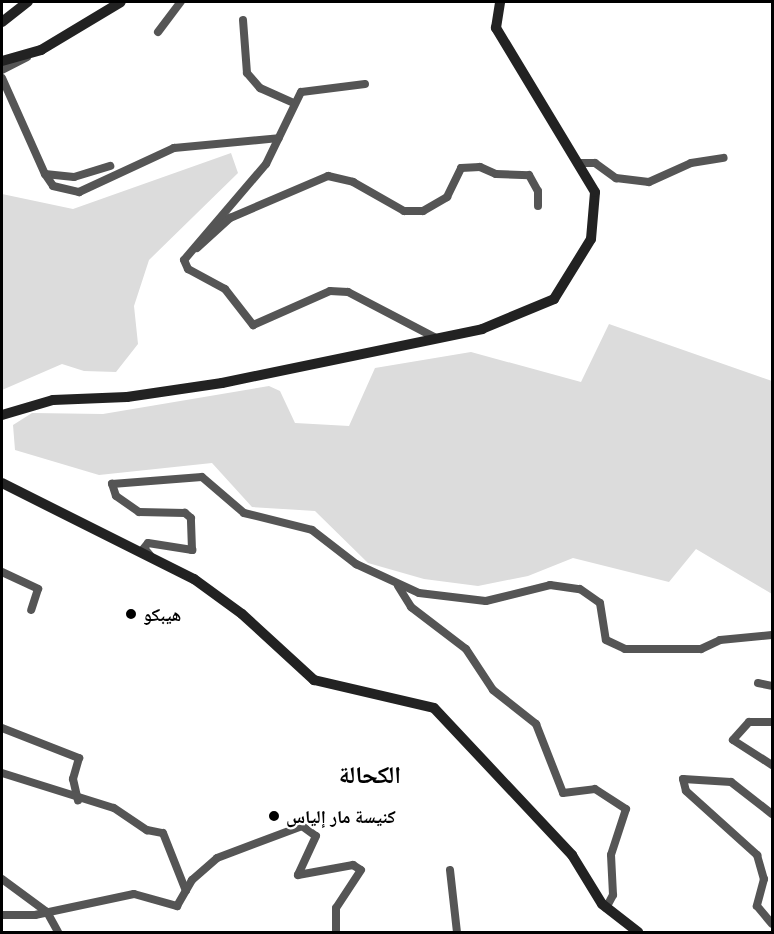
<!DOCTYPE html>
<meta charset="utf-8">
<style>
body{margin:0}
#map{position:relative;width:774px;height:934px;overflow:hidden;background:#fff;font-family:Lato,"Noto Naskh Arabic",sans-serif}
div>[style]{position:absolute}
.green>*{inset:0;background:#dcdcdc}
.street>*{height:8px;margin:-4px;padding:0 4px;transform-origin:4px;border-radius:4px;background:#555}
.secondary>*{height:10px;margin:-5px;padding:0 5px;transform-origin:5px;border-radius:5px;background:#222}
.dots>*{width:16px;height:16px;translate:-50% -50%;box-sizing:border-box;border:3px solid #fff;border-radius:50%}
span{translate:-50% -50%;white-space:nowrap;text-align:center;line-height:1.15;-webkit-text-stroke:4.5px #fff;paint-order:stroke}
.poi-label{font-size:18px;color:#000;font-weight:700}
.left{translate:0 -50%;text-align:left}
.district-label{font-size:24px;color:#000;font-weight:700}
.frame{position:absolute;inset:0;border:3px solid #000;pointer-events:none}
</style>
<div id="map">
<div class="green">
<div style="clip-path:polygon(231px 153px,238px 173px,149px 260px,134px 306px,138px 344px,116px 372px,84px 371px,62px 364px,2px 390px,2px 194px,73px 209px)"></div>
<div style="clip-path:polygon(609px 324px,772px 381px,772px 594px,696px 549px,669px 582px,573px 558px,528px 576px,478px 586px,424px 579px,368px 563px,315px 511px,252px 507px,212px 463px,99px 475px,15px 450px,13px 425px,32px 413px,103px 414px,269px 386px,280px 391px,295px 423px,349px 426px,375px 368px,471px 352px,581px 382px)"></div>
</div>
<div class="street">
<div style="left:243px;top:20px;width:53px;rotate:85.7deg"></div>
<div style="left:247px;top:73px;width:20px;rotate:49deg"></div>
<div style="left:260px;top:88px;width:36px;rotate:24deg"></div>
<div style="left:158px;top:32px;width:38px;rotate:-53deg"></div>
<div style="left:2px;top:70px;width:28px;rotate:-27deg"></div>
<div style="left:2px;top:78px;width:105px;rotate:65.9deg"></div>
<div style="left:45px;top:174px;width:29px;rotate:6deg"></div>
<div style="left:74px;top:177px;width:38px;rotate:-17deg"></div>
<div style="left:365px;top:84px;width:64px;rotate:172.9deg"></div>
<div style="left:301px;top:92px;width:80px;rotate:115.9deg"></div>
<div style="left:266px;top:164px;width:126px;rotate:130.5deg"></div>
<div style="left:184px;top:260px;width:10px;rotate:66deg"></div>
<div style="left:188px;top:269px;width:42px;rotate:28.4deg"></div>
<div style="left:225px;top:289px;width:46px;rotate:52.1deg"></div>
<div style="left:253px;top:325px;width:84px;rotate:-23.8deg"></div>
<div style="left:330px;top:291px;width:18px;rotate:3deg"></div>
<div style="left:348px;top:292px;width:99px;rotate:27.6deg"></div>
<div style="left:581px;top:163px;width:14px"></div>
<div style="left:595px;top:163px;width:26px;rotate:36deg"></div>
<div style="left:616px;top:178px;width:33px;rotate:7deg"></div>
<div style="left:649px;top:182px;width:46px;rotate:-24.3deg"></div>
<div style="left:691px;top:163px;width:33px;rotate:-9deg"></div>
<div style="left:45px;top:174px;width:14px;rotate:56deg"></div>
<div style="left:53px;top:186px;width:27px;rotate:13deg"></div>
<div style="left:79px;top:192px;width:105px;rotate:-24.9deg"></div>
<div style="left:174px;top:148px;width:105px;rotate:-5.4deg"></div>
<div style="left:197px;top:248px;width:45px;rotate:-42.3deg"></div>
<div style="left:230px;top:218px;width:107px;rotate:-23.2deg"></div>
<div style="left:328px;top:176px;width:26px;rotate:13deg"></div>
<div style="left:353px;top:182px;width:59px;rotate:29.6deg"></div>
<div style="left:404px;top:211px;width:19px"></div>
<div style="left:423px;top:211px;width:28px;rotate:-30deg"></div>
<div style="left:447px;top:197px;width:32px;rotate:-64deg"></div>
<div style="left:461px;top:168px;width:19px;rotate:-3deg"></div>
<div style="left:480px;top:167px;width:17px;rotate:24deg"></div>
<div style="left:496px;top:174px;width:33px;rotate:2deg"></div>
<div style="left:529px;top:175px;width:18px;rotate:61deg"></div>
<div style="left:538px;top:191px;width:15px;rotate:90deg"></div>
<div style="left:150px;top:555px;width:9px;rotate:-131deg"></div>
<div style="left:144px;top:548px;width:6px;rotate:-51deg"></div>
<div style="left:148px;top:543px;width:45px;rotate:9deg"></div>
<div style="left:192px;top:550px;width:32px;rotate:-92deg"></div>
<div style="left:191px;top:518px;width:8px;rotate:-140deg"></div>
<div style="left:185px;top:513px;width:46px;rotate:-178.8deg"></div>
<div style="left:139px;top:512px;width:28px;rotate:-145deg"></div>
<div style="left:116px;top:496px;width:13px;rotate:-108deg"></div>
<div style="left:112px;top:484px;width:90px;rotate:-4.4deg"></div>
<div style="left:202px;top:477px;width:55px;rotate:40.6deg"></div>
<div style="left:244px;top:513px;width:70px;rotate:14deg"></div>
<div style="left:312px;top:530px;width:56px;rotate:37.7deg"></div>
<div style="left:356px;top:564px;width:69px;rotate:24.7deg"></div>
<div style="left:419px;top:593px;width:67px;rotate:6.8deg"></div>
<div style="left:486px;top:601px;width:66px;rotate:-14deg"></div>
<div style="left:550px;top:585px;width:30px;rotate:8deg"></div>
<div style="left:580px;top:589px;width:24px;rotate:35deg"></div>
<div style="left:600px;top:603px;width:37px;rotate:81deg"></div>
<div style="left:606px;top:640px;width:21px;rotate:25deg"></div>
<div style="left:625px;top:649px;width:76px"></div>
<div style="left:701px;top:649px;width:21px;rotate:-25deg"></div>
<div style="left:720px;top:640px;width:52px;rotate:-5.5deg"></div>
<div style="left:2px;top:572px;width:40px;rotate:25deg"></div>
<div style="left:38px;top:589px;width:22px;rotate:108deg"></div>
<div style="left:398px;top:586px;width:25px;rotate:58deg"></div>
<div style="left:411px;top:607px;width:69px;rotate:37.4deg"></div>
<div style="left:466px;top:649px;width:49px;rotate:56.6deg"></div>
<div style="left:493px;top:690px;width:55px;rotate:38.3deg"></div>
<div style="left:536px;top:724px;width:74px;rotate:68.6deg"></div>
<div style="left:563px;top:793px;width:32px;rotate:-7deg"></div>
<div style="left:595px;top:789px;width:37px;rotate:33deg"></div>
<div style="left:626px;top:809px;width:48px;rotate:108.1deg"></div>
<div style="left:611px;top:855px;width:40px;rotate:87.1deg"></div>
<div style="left:613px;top:895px;width:15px;rotate:118deg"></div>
<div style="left:758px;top:683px;width:14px;rotate:12deg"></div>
<div style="left:772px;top:722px;width:23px;rotate:180deg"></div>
<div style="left:749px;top:722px;width:24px;rotate:132deg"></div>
<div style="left:733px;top:740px;width:46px;rotate:32.7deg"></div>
<div style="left:2px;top:728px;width:83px;rotate:21.3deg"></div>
<div style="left:79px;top:758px;width:22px;rotate:106deg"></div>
<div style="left:73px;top:779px;width:22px;rotate:77deg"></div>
<div style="left:2px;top:773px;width:117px;rotate:17.4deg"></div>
<div style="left:114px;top:808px;width:40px;rotate:34deg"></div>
<div style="left:147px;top:830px;width:16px;rotate:11deg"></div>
<div style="left:163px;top:833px;width:62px;rotate:68.4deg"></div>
<div style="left:772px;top:814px;width:52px;rotate:-142deg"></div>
<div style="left:731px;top:782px;width:48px;rotate:-176.4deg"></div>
<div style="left:683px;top:779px;width:12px;rotate:76deg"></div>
<div style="left:686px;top:791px;width:96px;rotate:42deg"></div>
<div style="left:757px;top:855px;width:25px;rotate:74deg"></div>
<div style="left:764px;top:879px;width:28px;rotate:105deg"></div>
<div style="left:757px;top:906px;width:23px;rotate:50deg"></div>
<div style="left:450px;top:870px;width:62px;rotate:83.6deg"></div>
<div style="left:2px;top:879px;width:56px;rotate:36.3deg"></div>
<div style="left:47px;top:912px;width:23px;rotate:61deg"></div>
<div style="left:2px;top:915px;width:33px"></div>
<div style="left:35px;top:915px;width:101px;rotate:-12deg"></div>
<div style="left:134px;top:894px;width:45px;rotate:15.6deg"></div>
<div style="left:177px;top:906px;width:30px;rotate:-60deg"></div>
<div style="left:192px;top:880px;width:33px;rotate:-41deg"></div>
<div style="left:217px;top:858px;width:91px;rotate:-20.6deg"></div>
<div style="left:302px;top:826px;width:17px;rotate:36deg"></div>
<div style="left:316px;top:836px;width:43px;rotate:114.8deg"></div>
<div style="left:298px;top:875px;width:56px;rotate:-10.3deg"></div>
<div style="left:353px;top:865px;width:9px;rotate:32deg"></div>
<div style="left:361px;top:870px;width:45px;rotate:123.3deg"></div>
<div style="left:336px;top:908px;width:24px;rotate:90deg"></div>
</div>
<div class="secondary">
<div style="left:2px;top:22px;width:33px;rotate:-38deg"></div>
<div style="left:2px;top:61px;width:41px;rotate:-15.8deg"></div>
<div style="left:41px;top:50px;width:93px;rotate:-31deg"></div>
<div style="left:2px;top:415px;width:53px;rotate:-16.4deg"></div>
<div style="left:53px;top:400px;width:74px;rotate:-2.3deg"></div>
<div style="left:127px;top:397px;width:96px;rotate:-8.4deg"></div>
<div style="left:222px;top:383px;width:266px;rotate:-11.7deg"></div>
<div style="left:482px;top:329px;width:78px;rotate:-22.6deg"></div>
<div style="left:554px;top:299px;width:70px;rotate:-58.3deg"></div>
<div style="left:591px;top:239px;width:47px;rotate:-85.1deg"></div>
<div style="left:595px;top:192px;width:192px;rotate:-121.1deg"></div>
<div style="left:496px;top:28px;width:26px;rotate:-81deg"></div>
<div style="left:2px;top:483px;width:215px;rotate:26.6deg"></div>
<div style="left:194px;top:579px;width:59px;rotate:36.1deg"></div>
<div style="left:242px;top:614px;width:98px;rotate:42.5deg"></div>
<div style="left:314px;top:680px;width:123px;rotate:13.1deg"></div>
<div style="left:434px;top:708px;width:202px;rotate:46.8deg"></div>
<div style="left:572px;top:855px;width:57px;rotate:58.5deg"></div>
<div style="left:602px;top:904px;width:46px;rotate:37.9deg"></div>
</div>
<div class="dots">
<div style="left:131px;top:614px;background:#000"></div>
<div style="left:274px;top:816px;background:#000"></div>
</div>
<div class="poi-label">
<span class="left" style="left:143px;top:614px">هيبكو</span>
<span class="left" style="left:286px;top:816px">كنيسة مار إلياس</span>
</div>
<div class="district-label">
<span style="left:370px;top:774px">الكحالة</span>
</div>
<div class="frame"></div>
</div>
